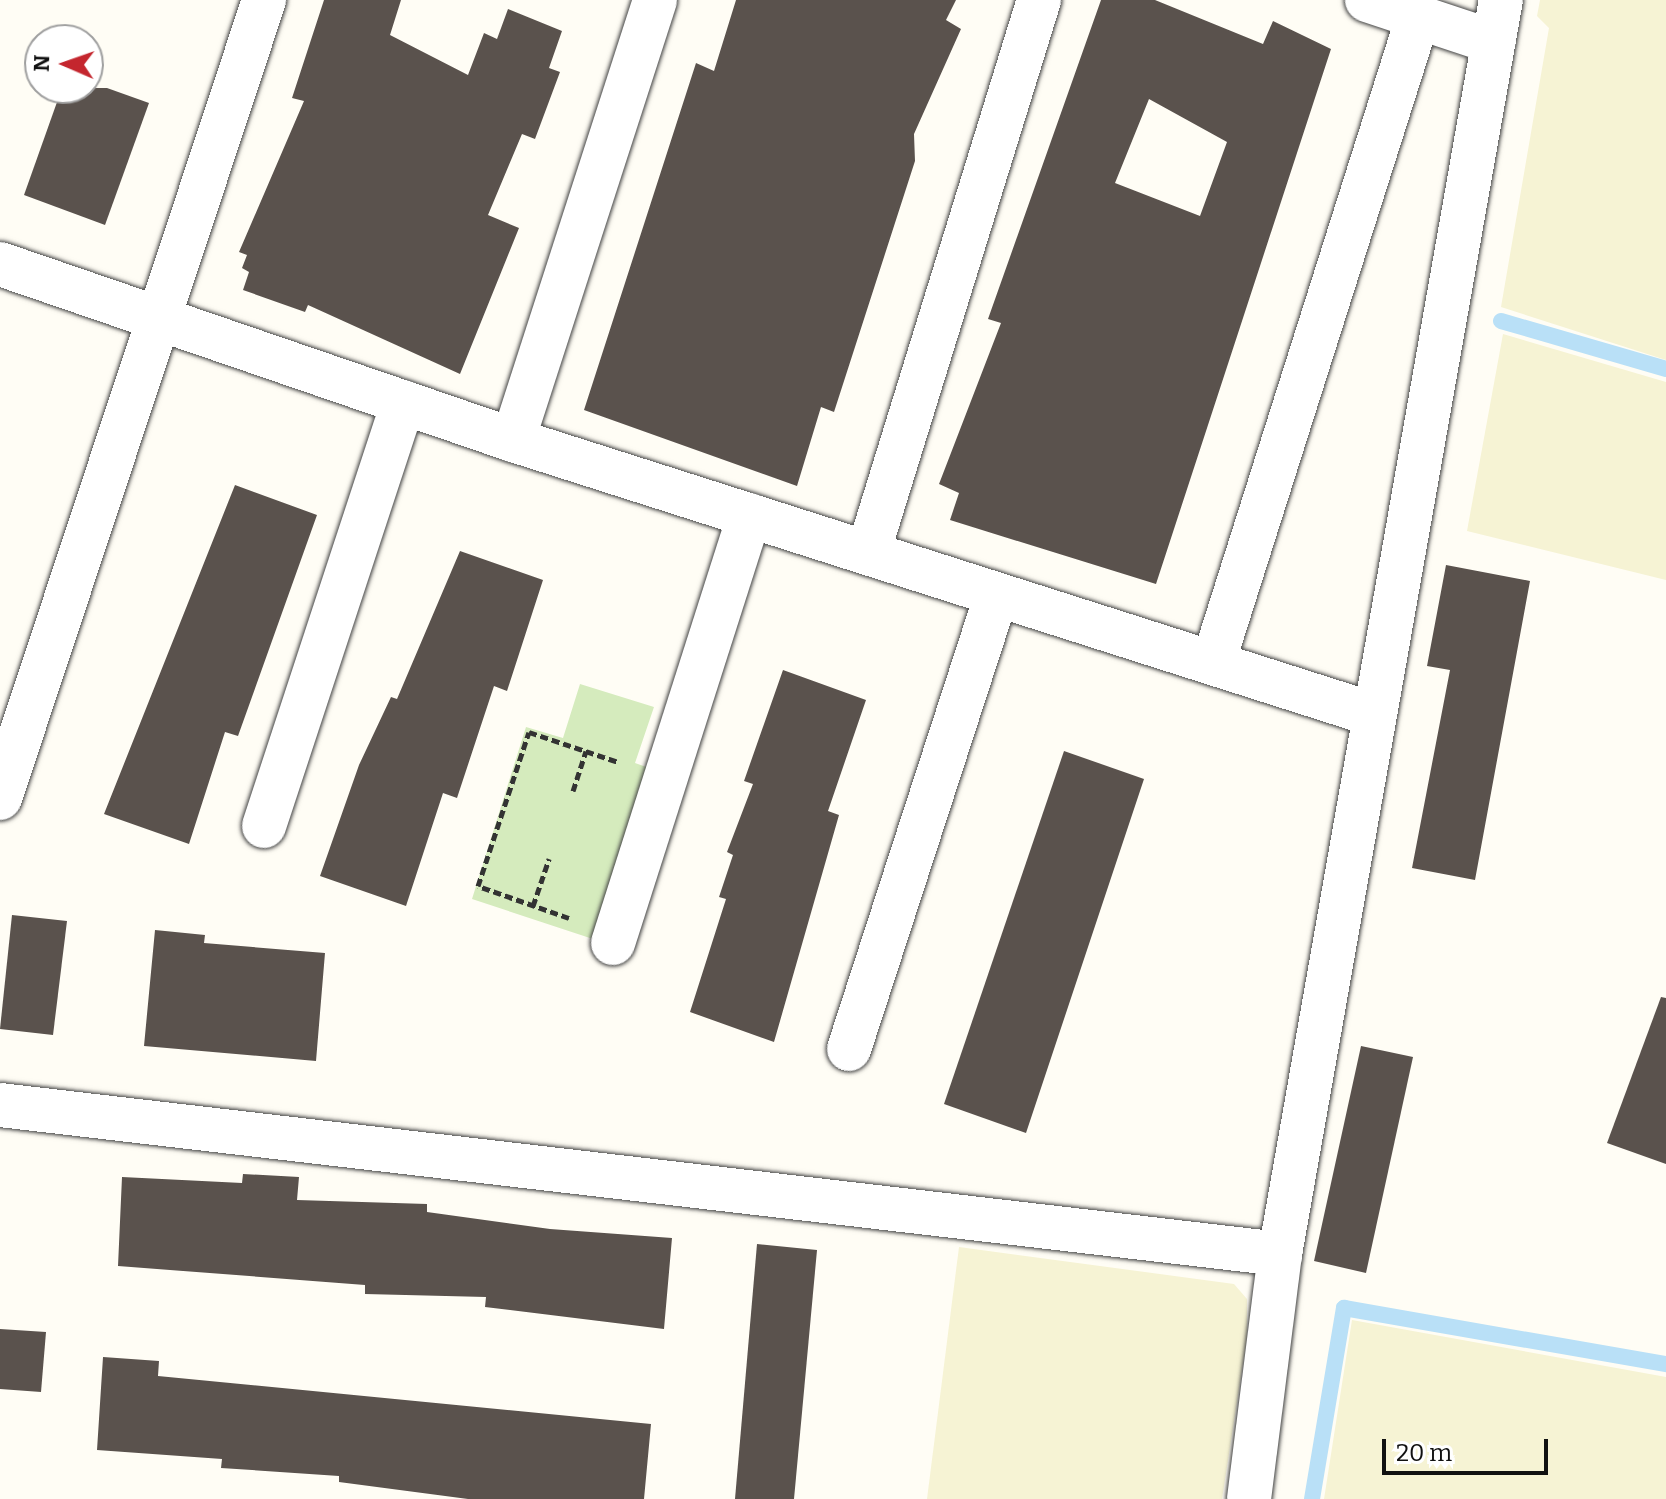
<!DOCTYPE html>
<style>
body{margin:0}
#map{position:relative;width:1666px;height:1499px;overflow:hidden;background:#fffdf5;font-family:Bitter,serif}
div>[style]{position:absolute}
.farmland>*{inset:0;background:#f6f3d4}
.green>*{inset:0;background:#d5ebbd}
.stream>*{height:16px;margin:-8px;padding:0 8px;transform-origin:8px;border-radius:8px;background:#b9e0f7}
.building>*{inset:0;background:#5a524d}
.path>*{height:5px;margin-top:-2.5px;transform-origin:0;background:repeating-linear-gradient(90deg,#333 0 8px,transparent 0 12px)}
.roads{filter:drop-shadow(0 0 2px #444) drop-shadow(0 0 2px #444)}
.minor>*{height:44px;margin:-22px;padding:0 22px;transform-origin:22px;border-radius:22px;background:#fff}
span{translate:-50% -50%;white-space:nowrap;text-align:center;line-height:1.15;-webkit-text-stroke:8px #fff;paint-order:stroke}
.north{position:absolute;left:24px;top:24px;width:80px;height:80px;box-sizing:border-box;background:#fff;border:2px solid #a0a0a0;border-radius:50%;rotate:272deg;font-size:22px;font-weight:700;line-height:32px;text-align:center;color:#111}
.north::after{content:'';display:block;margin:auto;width:28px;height:36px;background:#c4262e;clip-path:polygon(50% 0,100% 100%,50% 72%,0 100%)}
.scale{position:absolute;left:1382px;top:1439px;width:166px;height:36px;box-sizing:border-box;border:4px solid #111;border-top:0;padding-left:10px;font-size:24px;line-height:28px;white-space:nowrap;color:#111;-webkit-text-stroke:6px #fff;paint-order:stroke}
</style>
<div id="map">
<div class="farmland">
<div style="clip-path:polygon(1540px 0,1666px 0,1666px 360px,1501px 307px,1549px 28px,1537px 16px)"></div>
<div style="clip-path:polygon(1503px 334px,1666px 382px,1666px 580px,1467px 531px)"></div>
<div style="clip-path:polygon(959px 1247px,1234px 1284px,1247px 1299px,1247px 1337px,1222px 1499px,927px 1499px)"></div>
<div style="clip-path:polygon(1352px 1320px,1666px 1377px,1666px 1499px,1324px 1499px)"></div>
</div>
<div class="green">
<div style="clip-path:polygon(580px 684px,654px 707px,635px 763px,652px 769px,596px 940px,472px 899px,526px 727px,563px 738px)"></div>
</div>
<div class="stream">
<div style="left:1501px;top:321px;width:172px;rotate:16.2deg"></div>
<div style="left:1312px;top:1499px;width:194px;rotate:-80.5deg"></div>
<div style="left:1344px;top:1308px;width:327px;rotate:9.9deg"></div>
</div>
<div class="building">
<div style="clip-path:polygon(324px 0,401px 0,390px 35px,468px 75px,484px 33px,497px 39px,508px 9px,562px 31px,549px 68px,560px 72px,535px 139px,522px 134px,488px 215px,519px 228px,460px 374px,308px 305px,305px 312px,243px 290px,249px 272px,242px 268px,247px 255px,239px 252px,304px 101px,292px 98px)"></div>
<div style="clip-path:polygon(736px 0,956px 0,946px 20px,961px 29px,914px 134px,915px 161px,834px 412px,821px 407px,797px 486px,584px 410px,696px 63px,714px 71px)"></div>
<div style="clip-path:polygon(evenodd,1101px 0,1155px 0,1263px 44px,1273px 21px,1331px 49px,1156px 584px,950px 520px,959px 493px,939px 484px,1001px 323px,988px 319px,1101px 0,1149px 99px,1227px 142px,1200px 216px,1115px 183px,1149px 99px)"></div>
<div style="clip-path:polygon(62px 88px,107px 88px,149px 103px,105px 225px,24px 195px)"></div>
<div style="clip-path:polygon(235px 485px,317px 515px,238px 736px,225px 732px,189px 844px,104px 814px)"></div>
<div style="clip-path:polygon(460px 551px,543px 580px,507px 691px,494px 686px,457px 798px,443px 793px,406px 906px,320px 876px,359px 765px,391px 697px,397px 699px)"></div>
<div style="clip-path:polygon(1446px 565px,1530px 581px,1475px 880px,1412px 868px,1450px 670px,1427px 666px)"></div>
<div style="clip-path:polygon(783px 670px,866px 700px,828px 811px,839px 815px,774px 1042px,690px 1012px,726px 899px,719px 897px,733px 855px,727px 852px,753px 784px,744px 781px)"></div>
<div style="clip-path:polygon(1064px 751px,1144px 779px,1026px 1133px,944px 1104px)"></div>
<div style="clip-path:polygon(12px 915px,67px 921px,53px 1035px,0 1029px)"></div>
<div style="clip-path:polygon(155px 930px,205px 935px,204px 943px,325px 953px,316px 1061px,144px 1046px)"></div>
<div style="clip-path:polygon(1661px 997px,1666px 998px,1666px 1164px,1607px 1143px)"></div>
<div style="clip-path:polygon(1361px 1046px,1413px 1057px,1366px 1273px,1314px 1261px)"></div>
<div style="clip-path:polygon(243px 1174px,299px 1177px,297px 1200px,427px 1204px,427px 1212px,550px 1229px,672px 1238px,664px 1329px,485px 1307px,486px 1297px,365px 1294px,365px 1285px,118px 1266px,122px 1177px,242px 1183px)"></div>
<div style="clip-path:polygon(757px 1244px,817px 1250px,794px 1499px,735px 1499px)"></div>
<div style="clip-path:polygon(0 1329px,46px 1332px,41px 1392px,0 1389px)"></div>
<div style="clip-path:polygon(103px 1357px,159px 1361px,158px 1376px,651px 1424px,644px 1499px,468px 1499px,339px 1482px,339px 1476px,221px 1468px,222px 1459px,97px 1450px)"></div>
</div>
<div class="path">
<div style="left:573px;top:791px;width:42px;rotate:-72deg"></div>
<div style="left:533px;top:906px;width:50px;rotate:-71.2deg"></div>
<div style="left:569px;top:918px;width:96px;rotate:-160.6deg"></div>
<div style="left:478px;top:886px;width:162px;rotate:-71.7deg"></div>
<div style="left:529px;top:732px;width:94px;rotate:18.6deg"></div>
</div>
<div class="roads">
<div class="minor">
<div style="left:1367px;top:0;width:133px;rotate:18.4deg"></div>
<div style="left:0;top:264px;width:542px;rotate:18.94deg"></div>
<div style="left:513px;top:440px;width:902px;rotate:17.69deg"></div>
<div style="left:513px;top:440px;width:462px;rotate:-72.1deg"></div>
<div style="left:868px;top:553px;width:579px;rotate:-72.82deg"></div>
<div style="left:1213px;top:663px;width:678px;rotate:-72.39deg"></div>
<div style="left:0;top:798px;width:841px;rotate:-71.69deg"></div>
<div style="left:264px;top:826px;width:446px;rotate:-71.8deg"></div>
<div style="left:613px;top:943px;width:449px;rotate:-72.3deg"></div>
<div style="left:849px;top:1049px;width:478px;rotate:-72deg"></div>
<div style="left:0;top:1105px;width:1289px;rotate:6.64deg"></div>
<div style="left:1249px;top:1499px;width:247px;rotate:-82.8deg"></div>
<div style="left:1280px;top:1254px;width:1273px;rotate:-80.01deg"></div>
</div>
</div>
<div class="north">N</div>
<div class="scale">20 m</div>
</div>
